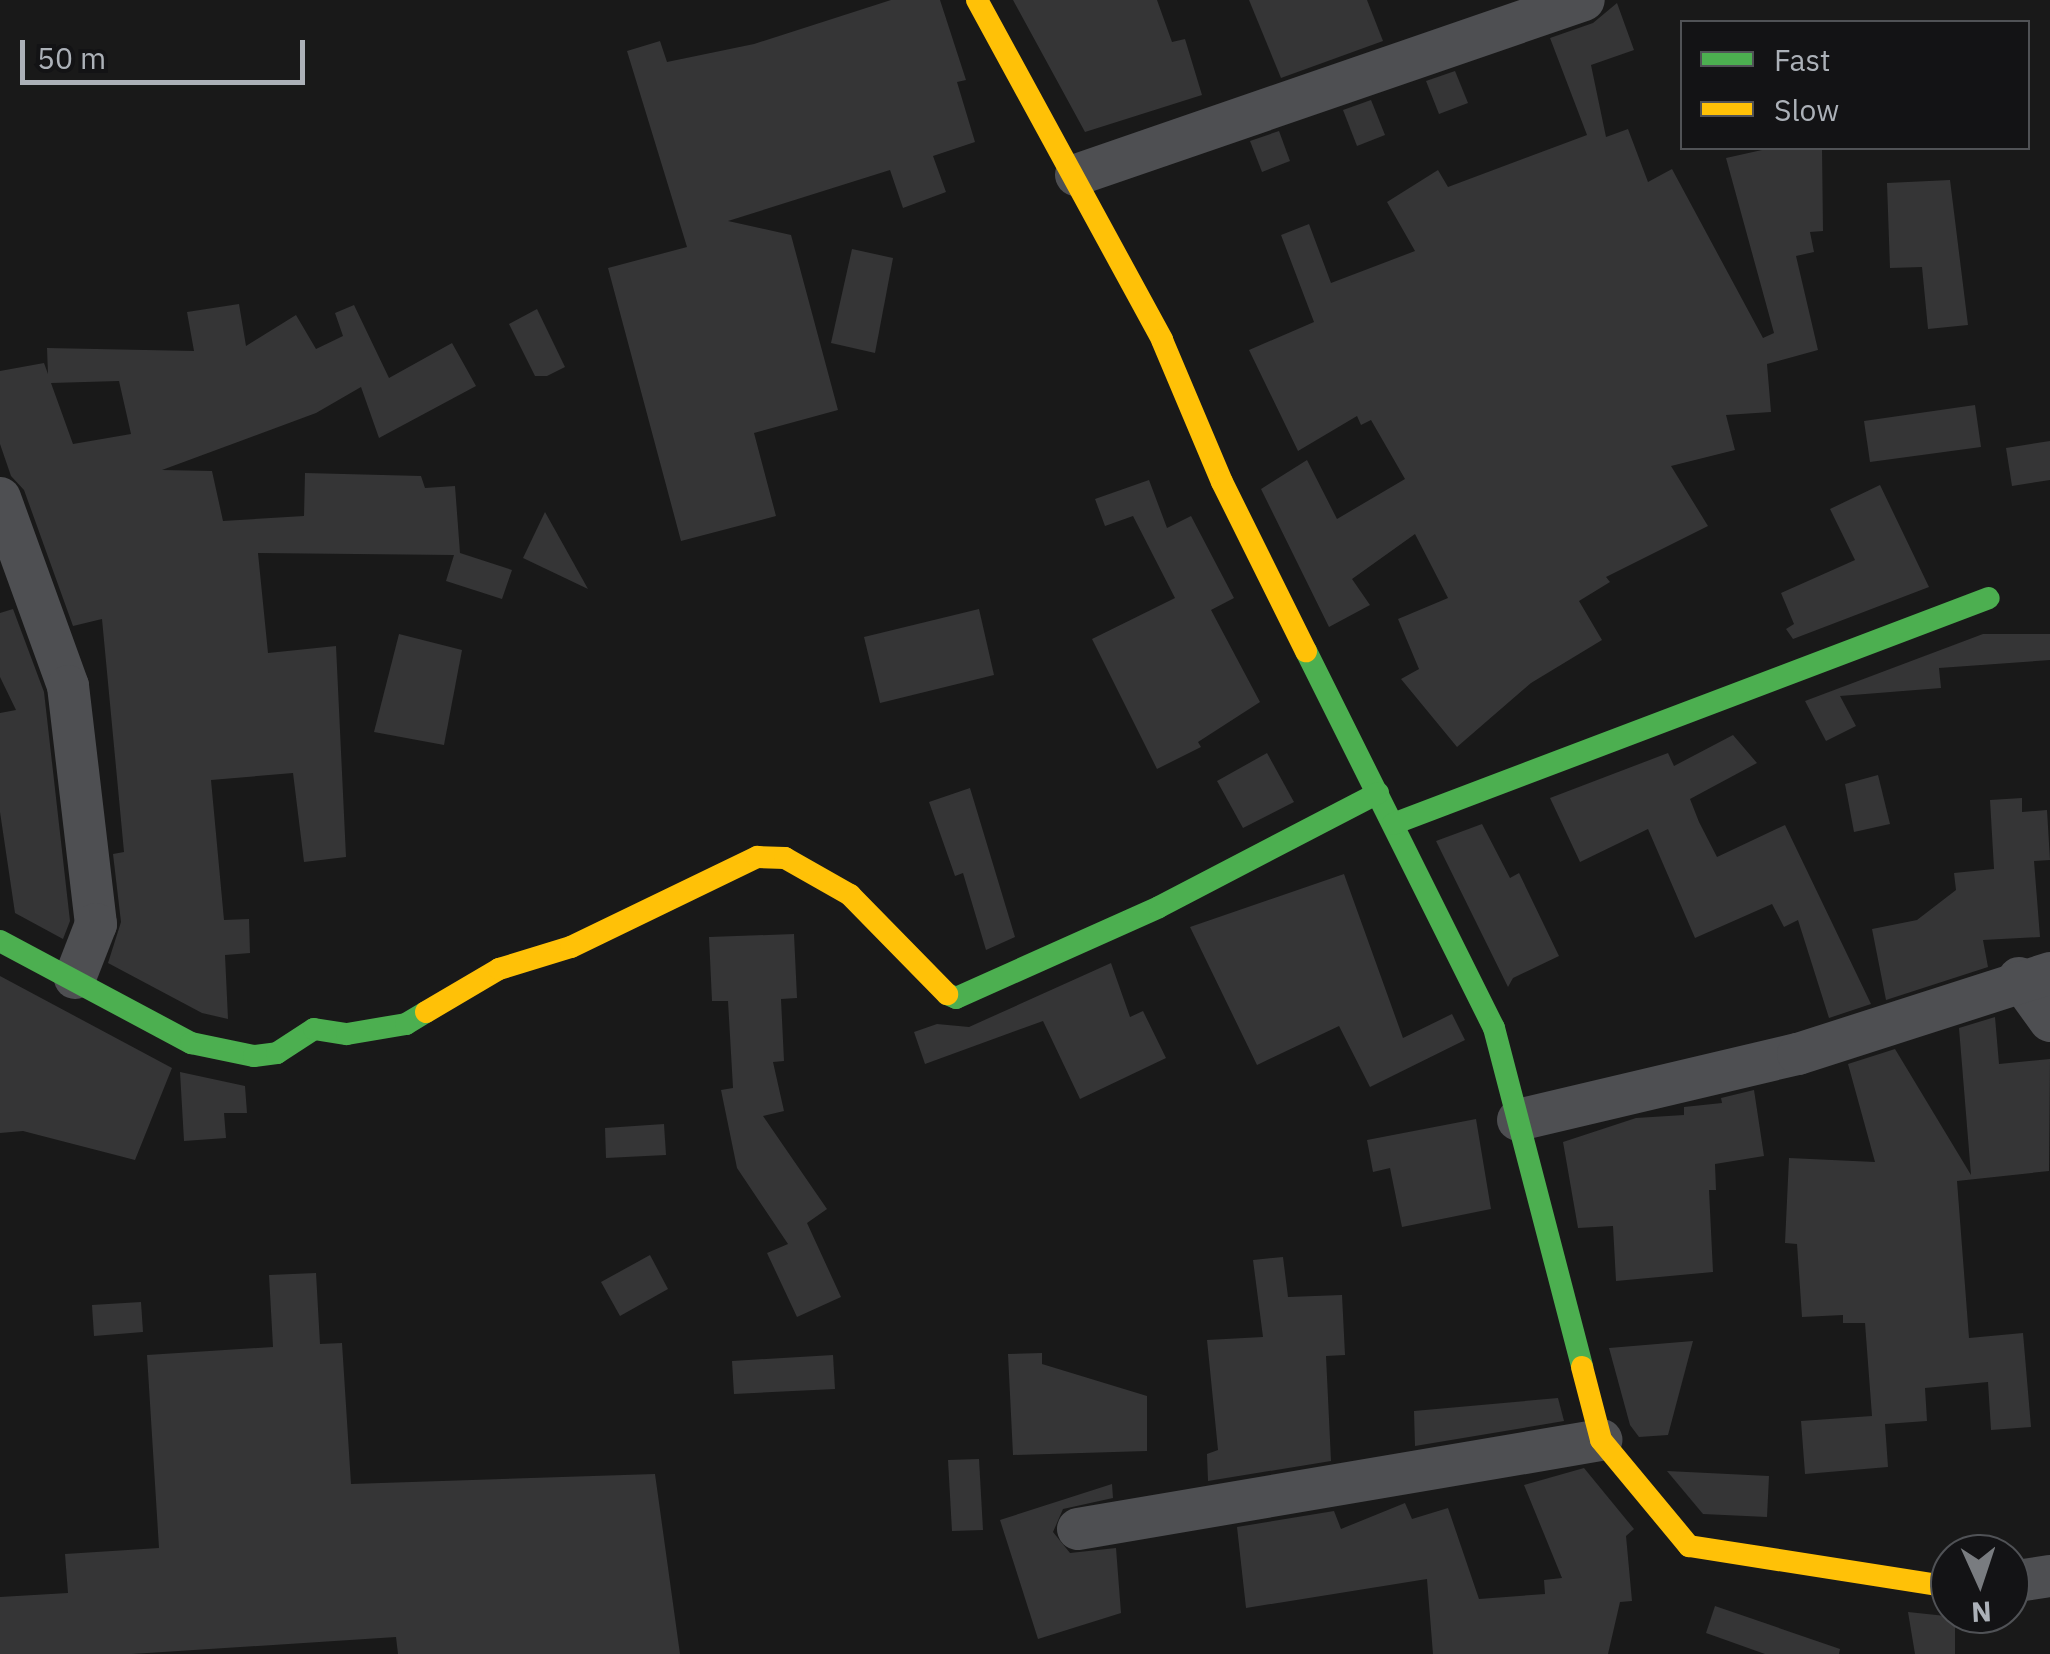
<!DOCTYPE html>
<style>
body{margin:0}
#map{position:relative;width:2050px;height:1654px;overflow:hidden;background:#191919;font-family:"IBM Plex Sans",sans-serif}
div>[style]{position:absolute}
.building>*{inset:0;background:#353536}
.street>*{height:42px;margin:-21px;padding:0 21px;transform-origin:21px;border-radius:21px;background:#4e4f52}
.fast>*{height:22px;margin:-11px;padding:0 11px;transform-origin:11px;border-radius:11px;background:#4caf50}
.slow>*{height:22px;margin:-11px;padding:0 11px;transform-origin:11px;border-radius:11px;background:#ffc107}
span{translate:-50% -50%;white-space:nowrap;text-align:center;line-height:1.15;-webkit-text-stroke:8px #131315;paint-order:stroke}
.legend{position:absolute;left:1680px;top:20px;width:350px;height:130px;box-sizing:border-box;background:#131315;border:2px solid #505256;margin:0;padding:12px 18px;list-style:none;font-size:30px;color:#acb1b8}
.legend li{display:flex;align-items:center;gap:20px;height:50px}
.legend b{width:50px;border:2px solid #505256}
.north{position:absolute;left:1930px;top:1534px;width:100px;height:100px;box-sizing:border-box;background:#131315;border:2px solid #505256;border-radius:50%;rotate:177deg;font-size:28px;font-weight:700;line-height:40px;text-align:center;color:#acb1b8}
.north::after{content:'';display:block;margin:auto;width:35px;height:45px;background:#797c80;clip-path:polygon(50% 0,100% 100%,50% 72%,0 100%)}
.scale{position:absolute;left:20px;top:40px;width:285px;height:45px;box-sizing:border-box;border:5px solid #acb1b8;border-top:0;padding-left:12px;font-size:30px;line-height:35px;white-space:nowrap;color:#acb1b8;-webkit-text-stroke:8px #131315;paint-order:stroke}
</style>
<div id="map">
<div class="building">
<div style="clip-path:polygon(891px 0,940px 0,966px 80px,957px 82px,975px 142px,933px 156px,946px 192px,903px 208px,890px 170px,728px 221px,791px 235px,838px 410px,754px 433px,776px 516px,681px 541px,608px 268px,687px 247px,627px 51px,660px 41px,667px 62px,754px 44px)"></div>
<div style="clip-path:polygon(1013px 0,1157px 0,1172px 42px,1185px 39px,1202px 95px,1085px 132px)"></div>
<div style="clip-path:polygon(1249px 0,1367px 0,1383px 41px,1281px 78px)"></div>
<div style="clip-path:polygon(1617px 3px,1634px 50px,1591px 65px,1606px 137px,1628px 129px,1648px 182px,1672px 169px,1763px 338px,1774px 333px,1726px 158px,1771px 148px,1822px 148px,1823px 231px,1810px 232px,1814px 252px,1796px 256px,1818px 350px,1767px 364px,1771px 412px,1726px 415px,1735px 450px,1671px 466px,1708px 526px,1606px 577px,1610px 582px,1579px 601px,1602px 640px,1531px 683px,1457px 747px,1401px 679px,1419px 669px,1398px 619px,1448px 598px,1415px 534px,1352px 579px,1370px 605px,1329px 627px,1261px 489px,1307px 460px,1337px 519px,1405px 479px,1371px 420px,1361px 425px,1357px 416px,1298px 451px,1249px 350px,1314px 322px,1281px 235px,1309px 224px,1331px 283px,1415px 251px,1387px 202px,1438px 170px,1448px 187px,1587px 135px,1550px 38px,1593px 23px)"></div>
<div style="clip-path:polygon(1455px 71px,1468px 103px,1439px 114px,1426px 81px)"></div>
<div style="clip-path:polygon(1371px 100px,1385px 135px,1357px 146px,1343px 110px)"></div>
<div style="clip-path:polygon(1279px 131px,1290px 161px,1262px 172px,1250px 141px)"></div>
<div style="clip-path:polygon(1950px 180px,1968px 325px,1928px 329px,1922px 267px,1890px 268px,1887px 183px)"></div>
<div style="clip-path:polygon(852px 249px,893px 258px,875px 353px,831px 343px)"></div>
<div style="clip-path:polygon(evenodd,239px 304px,246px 346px,296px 315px,316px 349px,343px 336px,335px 313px,354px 305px,389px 378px,452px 343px,476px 386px,379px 438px,361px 387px,316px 413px,162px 470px,212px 471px,223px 521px,304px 516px,305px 473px,421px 476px,425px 488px,455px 486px,460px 553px,512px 570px,502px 599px,446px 581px,454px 555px,258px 553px,268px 653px,336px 646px,346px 857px,304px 862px,293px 773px,211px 780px,224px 920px,249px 919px,250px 953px,225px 955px,228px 1019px,202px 1013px,108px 963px,121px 922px,113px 854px,124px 852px,102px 619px,73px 626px,24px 490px,11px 476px,0 444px,0 371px,44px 363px,48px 374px,47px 348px,194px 351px,187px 312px,239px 304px,119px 381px,131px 434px,73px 444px,51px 383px,119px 381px)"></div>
<div style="clip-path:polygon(537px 309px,565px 367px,547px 376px,535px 376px,509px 324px)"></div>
<div style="clip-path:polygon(1975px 405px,1981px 447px,1870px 462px,1864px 421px)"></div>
<div style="clip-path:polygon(2050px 441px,2050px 480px,2012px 486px,2006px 448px)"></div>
<div style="clip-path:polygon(1149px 480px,1167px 528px,1191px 516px,1234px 598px,1211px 610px,1260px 702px,1198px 742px,1201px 747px,1157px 769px,1092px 639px,1175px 598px,1133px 516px,1105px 526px,1095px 499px)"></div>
<div style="clip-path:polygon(1880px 485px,1929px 587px,1793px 639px,1786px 629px,1794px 624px,1781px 593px,1855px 560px,1830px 509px)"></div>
<div style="clip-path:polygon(545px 512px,588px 589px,523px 558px)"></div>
<div style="clip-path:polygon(13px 609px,44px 692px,70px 921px,63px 939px,15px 913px,0 812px,0 713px,16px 710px,0 677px,0 613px)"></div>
<div style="clip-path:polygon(979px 609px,994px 675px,880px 703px,864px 637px)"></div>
<div style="clip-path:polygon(399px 634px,462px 650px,444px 745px,374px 732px)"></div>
<div style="clip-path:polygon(1983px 634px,2050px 634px,2050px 660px,1939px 668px,1941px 688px,1840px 696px,1856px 726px,1826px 741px,1805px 701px)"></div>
<div style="clip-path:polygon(1733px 735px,1757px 763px,1690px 799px,1699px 822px,1717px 857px,1785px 825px,1871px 1004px,1829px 1018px,1798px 920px,1784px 927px,1772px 904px,1695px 938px,1648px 829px,1580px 862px,1550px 798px,1668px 753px,1674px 766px)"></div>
<div style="clip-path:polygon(1267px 753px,1294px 802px,1243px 828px,1217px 781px)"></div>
<div style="clip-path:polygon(1878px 775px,1890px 824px,1854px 832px,1845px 784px)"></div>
<div style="clip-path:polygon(970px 788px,1015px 937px,986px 950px,963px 873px,955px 876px,929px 802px)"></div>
<div style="clip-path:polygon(2022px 798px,2022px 812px,2047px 810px,2050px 860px,2034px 861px,2040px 937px,1983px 940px,1988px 967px,1886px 1000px,1872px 929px,1917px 920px,1956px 890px,1954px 873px,1994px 869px,1990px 800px)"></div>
<div style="clip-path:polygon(1482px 824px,1510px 878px,1519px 873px,1559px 956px,1513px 978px,1508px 987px,1436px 841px)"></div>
<div style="clip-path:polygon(1344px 874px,1403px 1038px,1452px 1014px,1465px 1040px,1370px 1087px,1339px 1026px,1257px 1065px,1190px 927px)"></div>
<div style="clip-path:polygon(794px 934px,797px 998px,781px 999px,784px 1061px,773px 1062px,784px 1111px,763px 1116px,827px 1209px,807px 1223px,841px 1297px,797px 1317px,767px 1253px,788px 1244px,737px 1168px,721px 1090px,733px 1088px,728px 1001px,712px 1001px,709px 937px)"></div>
<div style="clip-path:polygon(1111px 963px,1130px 1017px,1143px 1011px,1166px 1058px,1080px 1099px,1043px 1021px,925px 1064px,914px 1032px,937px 1024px,969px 1027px)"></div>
<div style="clip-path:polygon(0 976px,172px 1068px,135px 1160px,23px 1131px,0 1133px)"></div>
<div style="clip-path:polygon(1995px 1017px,1999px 1064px,2050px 1059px,2049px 1171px,1957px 1181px,1969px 1338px,2023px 1333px,2031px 1427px,1991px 1430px,1988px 1382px,1925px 1388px,1927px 1421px,1885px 1424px,1888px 1467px,1805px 1474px,1801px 1421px,1872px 1416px,1865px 1323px,1843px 1323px,1843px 1315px,1802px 1317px,1797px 1244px,1785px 1243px,1789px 1158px,1875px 1162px,1848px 1064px,1895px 1049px,1971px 1175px,1959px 1028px)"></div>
<div style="clip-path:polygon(180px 1072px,245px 1086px,247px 1113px,224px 1113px,226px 1138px,184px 1141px)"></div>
<div style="clip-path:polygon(1754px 1090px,1764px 1156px,1715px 1164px,1716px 1190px,1709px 1190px,1713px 1272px,1616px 1281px,1613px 1226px,1578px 1228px,1563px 1142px,1636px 1118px,1684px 1115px,1684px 1107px,1722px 1103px,1721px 1098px)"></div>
<div style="clip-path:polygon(1476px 1119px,1491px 1209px,1402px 1227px,1390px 1168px,1373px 1172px,1367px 1140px)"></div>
<div style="clip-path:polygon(664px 1124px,666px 1155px,606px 1158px,605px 1128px)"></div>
<div style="clip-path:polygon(650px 1255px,668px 1289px,620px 1316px,601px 1282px)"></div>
<div style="clip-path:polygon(1283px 1257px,1288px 1297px,1342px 1295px,1345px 1355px,1326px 1356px,1331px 1461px,1208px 1481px,1207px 1454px,1218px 1450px,1207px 1340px,1263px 1337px,1253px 1260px)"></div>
<div style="clip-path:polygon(316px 1273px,320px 1344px,342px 1343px,351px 1484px,655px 1474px,680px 1654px,398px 1654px,396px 1637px,132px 1654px,0 1654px,0 1597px,68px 1593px,65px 1554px,159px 1548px,147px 1355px,273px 1347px,269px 1275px)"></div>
<div style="clip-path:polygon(141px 1302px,143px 1332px,94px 1336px,92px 1305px)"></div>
<div style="clip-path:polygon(1693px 1341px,1668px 1435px,1639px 1437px,1630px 1425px,1609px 1348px)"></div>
<div style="clip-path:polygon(1042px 1353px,1042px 1364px,1147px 1396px,1147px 1451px,1013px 1455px,1008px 1354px)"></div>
<div style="clip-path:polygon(833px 1355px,835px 1389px,734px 1394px,732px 1361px)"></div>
<div style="clip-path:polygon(1558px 1398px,1564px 1421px,1415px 1446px,1414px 1411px)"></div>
<div style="clip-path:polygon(979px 1459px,983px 1530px,952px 1531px,948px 1460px)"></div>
<div style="clip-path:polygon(1584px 1468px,1634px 1529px,1626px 1536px,1632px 1601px,1620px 1602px,1608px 1654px,1433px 1654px,1427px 1579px,1246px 1608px,1237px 1527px,1334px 1511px,1341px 1529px,1405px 1503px,1412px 1519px,1448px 1508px,1479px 1599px,1545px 1594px,1544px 1580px,1562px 1578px,1524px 1485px)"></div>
<div style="clip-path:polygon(1667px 1471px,1769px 1476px,1767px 1517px,1703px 1514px)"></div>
<div style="clip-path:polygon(1112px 1484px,1113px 1498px,1063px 1509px,1053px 1532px,1070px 1553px,1116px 1548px,1121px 1613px,1038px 1639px,1000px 1520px)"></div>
<div style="clip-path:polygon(1715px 1606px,1840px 1649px,1839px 1654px,1765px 1654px,1706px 1633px)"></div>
<div style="clip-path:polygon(1908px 1612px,1955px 1617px,1955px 1654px,1915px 1654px)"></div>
</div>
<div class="street">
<div style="left:1076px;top:175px;width:537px;rotate:-19.01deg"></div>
<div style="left:0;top:498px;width:200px;rotate:70.1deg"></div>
<div style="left:68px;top:686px;width:240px;rotate:83.3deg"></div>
<div style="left:96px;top:924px;width:58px;rotate:111.3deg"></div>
<div style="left:2019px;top:978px;width:53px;rotate:54.2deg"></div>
<div style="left:1518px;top:1120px;width:288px;rotate:-13.3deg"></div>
<div style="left:1798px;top:1054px;width:265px;rotate:-17.8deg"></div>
<div style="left:1078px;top:1529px;width:531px;rotate:-9.66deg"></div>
<div style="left:2010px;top:1582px;width:40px;rotate:-8.5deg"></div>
</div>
<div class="fast">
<div style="left:1306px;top:651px;width:421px;rotate:63.5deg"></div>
<div style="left:1494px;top:1028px;width:350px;rotate:75.4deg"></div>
<div style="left:1393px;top:824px;width:637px;rotate:-20.77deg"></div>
<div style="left:0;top:941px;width:217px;rotate:28.1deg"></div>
<div style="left:191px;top:1043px;width:64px;rotate:11.7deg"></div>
<div style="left:254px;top:1056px;width:23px;rotate:-7deg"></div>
<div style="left:277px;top:1053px;width:44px;rotate:-33deg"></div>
<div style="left:314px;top:1029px;width:33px;rotate:9deg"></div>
<div style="left:347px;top:1034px;width:60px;rotate:-9.6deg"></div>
<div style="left:406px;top:1024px;width:23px;rotate:-31deg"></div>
<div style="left:947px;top:994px;width:10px;rotate:24deg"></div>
<div style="left:956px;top:998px;width:222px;rotate:-24.1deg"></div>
<div style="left:1159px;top:907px;width:247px;rotate:-27.5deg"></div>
</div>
<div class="slow">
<div style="left:977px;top:0;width:387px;rotate:61.4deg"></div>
<div style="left:1162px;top:340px;width:154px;rotate:67.1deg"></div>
<div style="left:1222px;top:482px;width:189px;rotate:63.6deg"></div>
<div style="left:426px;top:1012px;width:85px;rotate:-30.5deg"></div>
<div style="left:499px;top:969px;width:75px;rotate:-17deg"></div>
<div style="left:571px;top:947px;width:207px;rotate:-25.8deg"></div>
<div style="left:757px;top:857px;width:28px;rotate:2deg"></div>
<div style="left:785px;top:858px;width:75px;rotate:29.6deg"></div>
<div style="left:850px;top:895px;width:139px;rotate:45.6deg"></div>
<div style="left:1582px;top:1367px;width:75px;rotate:75.4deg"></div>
<div style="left:1601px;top:1440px;width:138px;rotate:50.3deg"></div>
<div style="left:1689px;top:1546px;width:264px;rotate:8.9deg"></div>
</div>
<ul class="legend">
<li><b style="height:12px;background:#4caf50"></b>Fast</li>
<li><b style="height:12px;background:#ffc107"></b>Slow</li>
</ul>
<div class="north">N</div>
<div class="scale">50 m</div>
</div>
